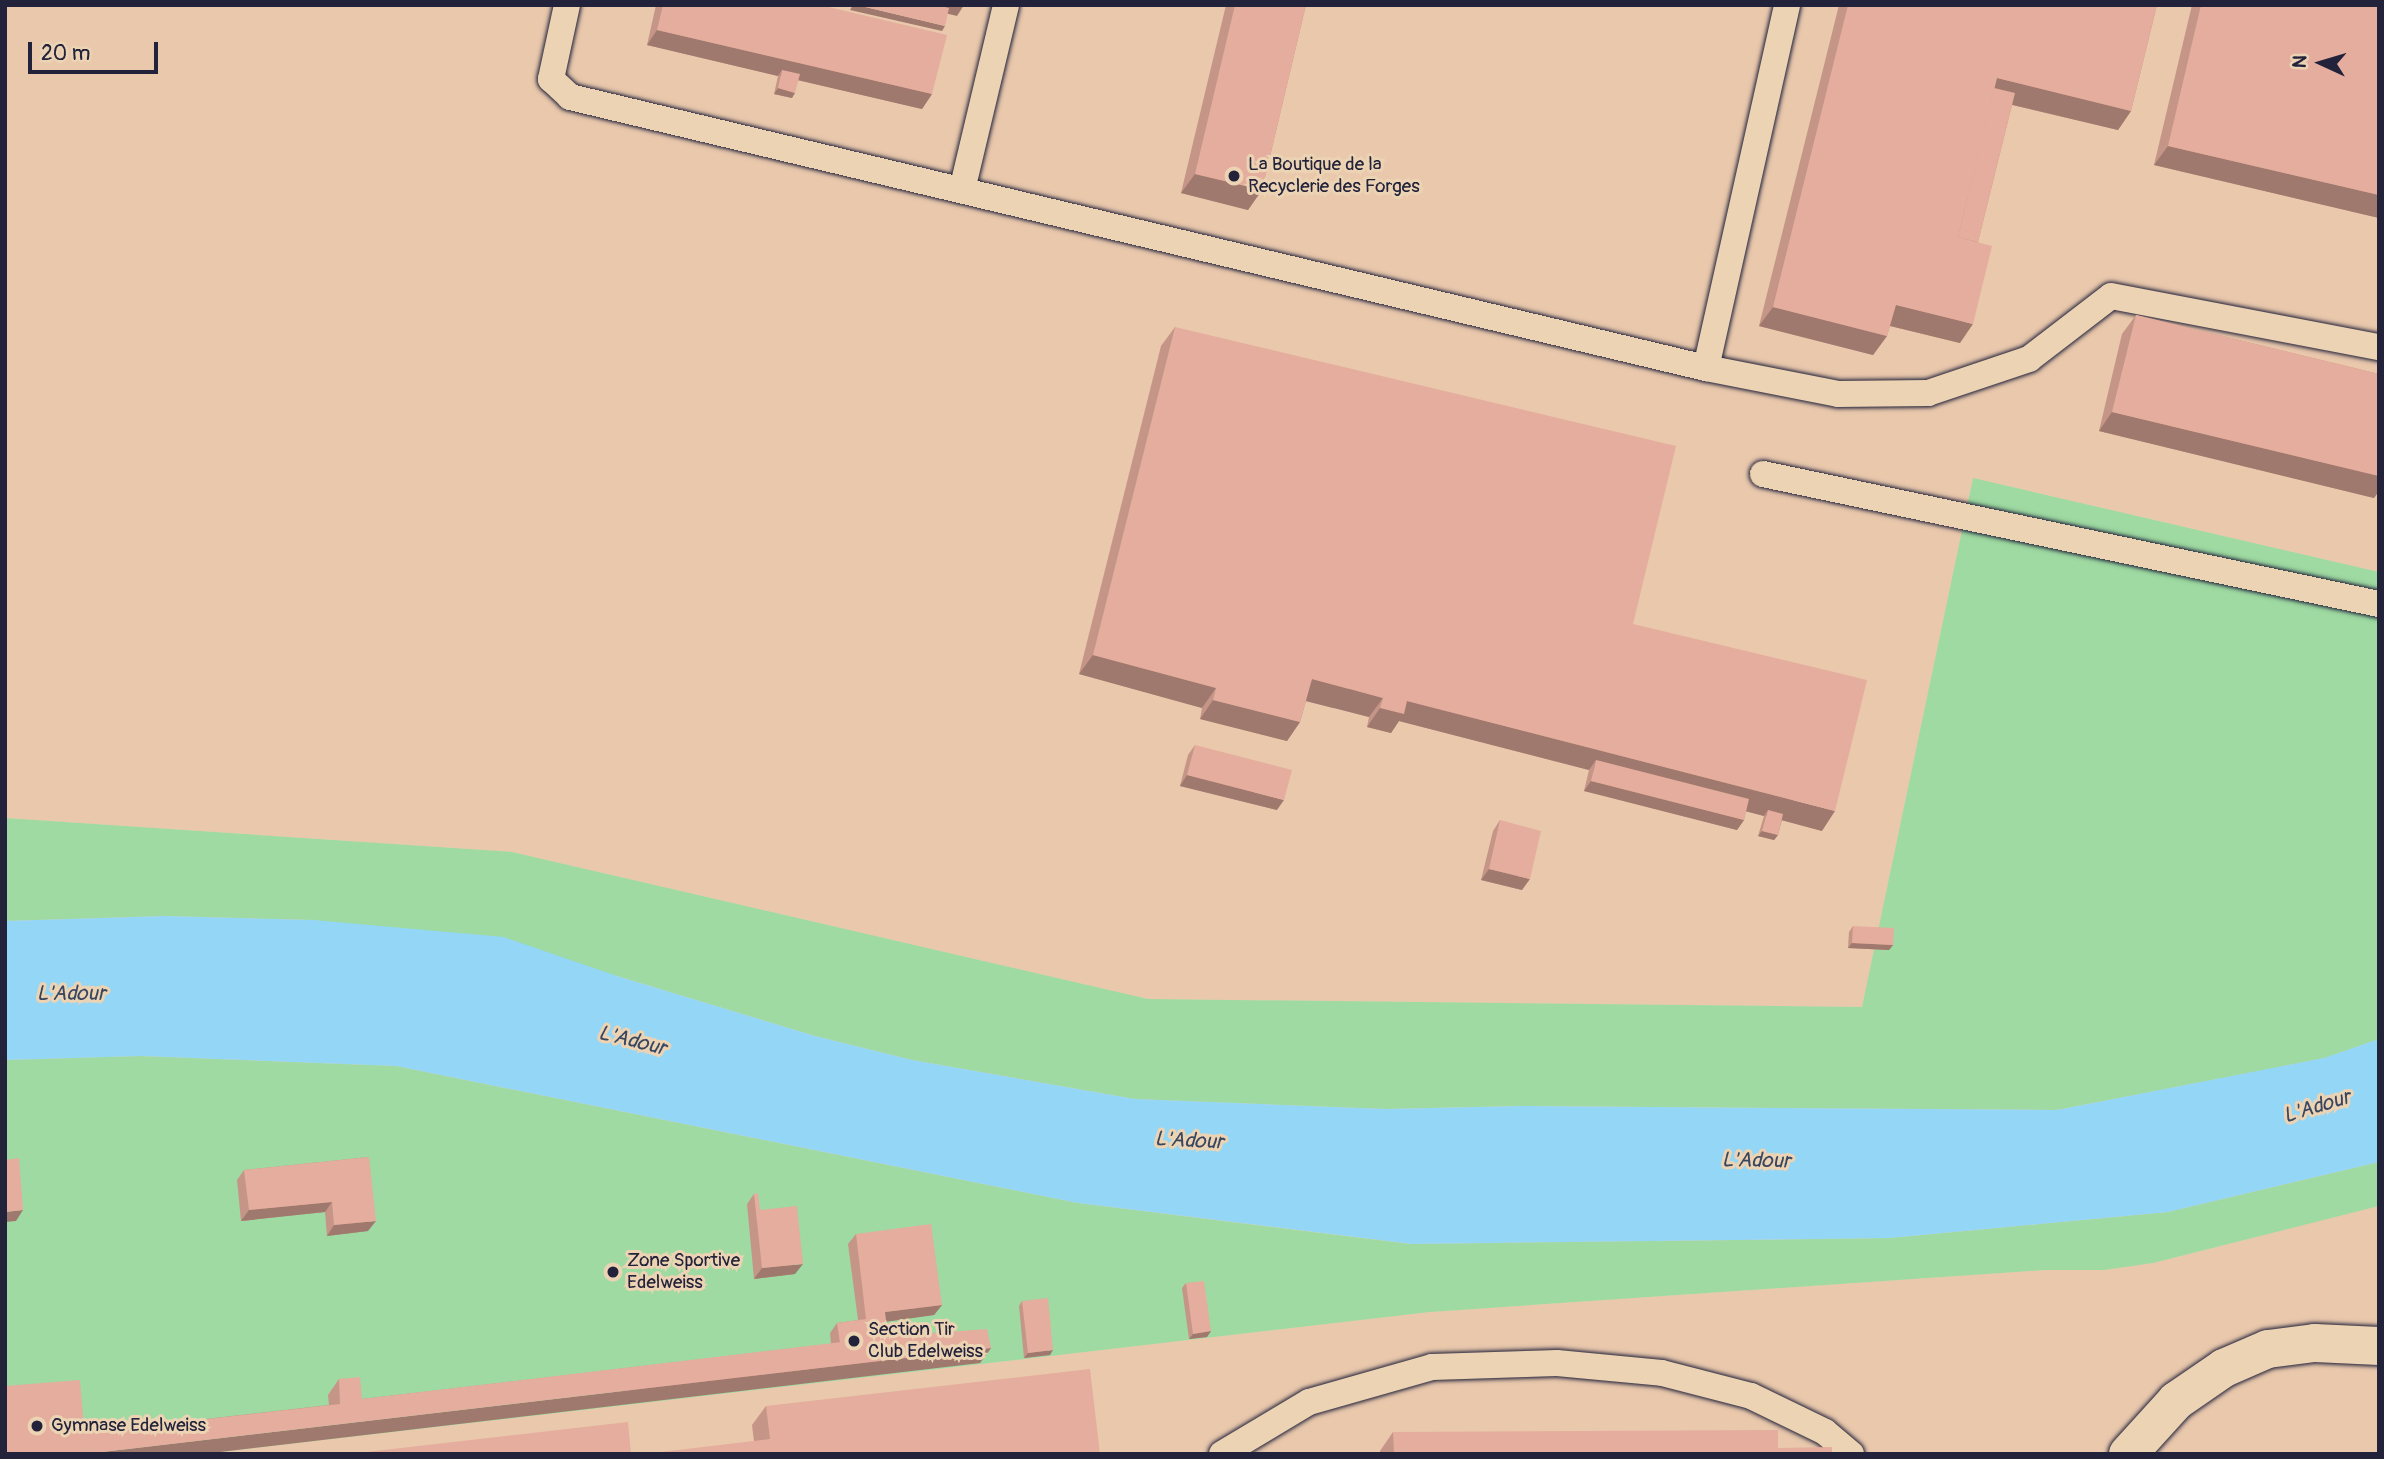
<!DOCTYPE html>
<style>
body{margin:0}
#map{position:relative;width:2384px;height:1459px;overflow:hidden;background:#ebd3b3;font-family:Pangolin,sans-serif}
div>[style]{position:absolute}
.built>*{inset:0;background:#e9c8ac}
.green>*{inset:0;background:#9edaa1}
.water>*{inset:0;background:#93d6f5}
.roads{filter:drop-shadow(0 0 2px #22223b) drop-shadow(0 0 2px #22223b)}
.service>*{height:26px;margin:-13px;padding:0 13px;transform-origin:13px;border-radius:13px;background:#ebd3b3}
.minor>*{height:38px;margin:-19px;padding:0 19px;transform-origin:19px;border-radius:19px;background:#ebd3b3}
.wall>*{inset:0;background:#c59587}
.shaded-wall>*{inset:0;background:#a0796e}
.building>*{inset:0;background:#e5ad9d}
.dots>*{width:19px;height:19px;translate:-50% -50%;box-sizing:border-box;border:4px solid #ebd3b3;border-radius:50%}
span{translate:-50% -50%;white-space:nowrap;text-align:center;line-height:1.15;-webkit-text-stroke:6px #ebd3b3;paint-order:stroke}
.poi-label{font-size:19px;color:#22223b}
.left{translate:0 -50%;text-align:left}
.water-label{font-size:21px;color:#394660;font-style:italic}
.frame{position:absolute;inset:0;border:7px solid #22223b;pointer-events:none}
.north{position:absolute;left:2286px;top:28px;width:70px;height:70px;-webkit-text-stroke:5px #ebd3b3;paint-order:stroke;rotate:274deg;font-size:19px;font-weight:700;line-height:28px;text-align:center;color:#22223b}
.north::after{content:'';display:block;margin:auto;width:24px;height:32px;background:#22223b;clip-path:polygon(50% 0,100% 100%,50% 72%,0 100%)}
.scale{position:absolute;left:28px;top:42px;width:130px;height:32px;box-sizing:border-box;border:4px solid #22223b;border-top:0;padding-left:9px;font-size:21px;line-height:24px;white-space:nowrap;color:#22223b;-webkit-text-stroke:5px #ebd3b3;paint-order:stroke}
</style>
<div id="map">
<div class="built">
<div style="clip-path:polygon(5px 5px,2379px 5px,2379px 572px,1973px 478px,1862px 1007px,1148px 999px,512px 852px,5px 818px)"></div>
<div style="clip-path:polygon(2379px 1206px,2379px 1454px,203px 1454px,1430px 1312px,2045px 1270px,2104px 1270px,2153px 1263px)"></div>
</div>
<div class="green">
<div style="clip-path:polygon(1973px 478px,2379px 572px,2379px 1039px,2325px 1058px,2057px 1110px,1521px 1106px,1386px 1109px,1135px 1099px,912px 1060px,815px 1036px,617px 976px,313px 920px,165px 916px,5px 921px,5px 818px,512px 852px,1148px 999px,1862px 1007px)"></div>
<div style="clip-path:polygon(141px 1056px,396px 1066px,1078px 1203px,1411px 1244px,1890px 1238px,2168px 1212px,2379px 1162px,2379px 1206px,2153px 1263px,2104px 1270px,2045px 1270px,1430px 1312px,203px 1454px,5px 1454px,5px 1060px)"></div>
</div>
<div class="water">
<div style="clip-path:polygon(165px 916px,313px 920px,504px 937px,617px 976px,815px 1036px,912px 1060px,1135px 1099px,1386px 1109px,1521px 1106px,2057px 1110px,2324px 1058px,2379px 1039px,2379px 1162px,2168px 1212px,1890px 1238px,1412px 1244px,1078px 1203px,396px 1066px,141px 1056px,5px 1060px,5px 921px)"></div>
</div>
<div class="roads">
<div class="service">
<div style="left:567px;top:5px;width:76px;rotate:102.2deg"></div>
<div style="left:551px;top:79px;width:26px;rotate:43deg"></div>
<div style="left:570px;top:97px;width:1168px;rotate:13.42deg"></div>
<div style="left:1706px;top:368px;width:135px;rotate:11.1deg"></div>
<div style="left:1838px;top:394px;width:90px;rotate:-0.6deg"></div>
<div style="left:1928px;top:393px;width:107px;rotate:-18.6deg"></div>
<div style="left:2029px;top:359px;width:103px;rotate:-37.5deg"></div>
<div style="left:2111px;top:296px;width:273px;rotate:10.8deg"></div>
<div style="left:962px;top:190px;width:190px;rotate:-76.6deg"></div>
<div style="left:1706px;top:368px;width:372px;rotate:-77.4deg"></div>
<div style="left:1763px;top:474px;width:630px;rotate:11.92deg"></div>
<div style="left:1222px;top:1454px;width:101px;rotate:-30.9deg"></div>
<div style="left:1309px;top:1402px;width:128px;rotate:-15.9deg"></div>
<div style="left:1432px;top:1367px;width:125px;rotate:-1.8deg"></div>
<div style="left:1557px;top:1363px;width:105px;rotate:5.4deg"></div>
<div style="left:1662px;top:1373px;width:92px;rotate:14.5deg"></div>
<div style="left:1751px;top:1396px;width:82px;rotate:25.9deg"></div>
<div style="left:1825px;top:1432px;width:34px;rotate:40deg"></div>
</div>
<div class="minor">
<div style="left:2128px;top:1454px;width:72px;rotate:-47.8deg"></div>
<div style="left:2176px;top:1401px;width:58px;rotate:-34.5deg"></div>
<div style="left:2224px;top:1368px;width:48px;rotate:-23.4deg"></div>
<div style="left:2268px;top:1349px;width:47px;rotate:-7.3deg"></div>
<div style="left:2315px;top:1343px;width:64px;rotate:2.7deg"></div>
</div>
</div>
<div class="wall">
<div style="clip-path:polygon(656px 5px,820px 5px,932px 94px,922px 109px,798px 80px,792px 98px,774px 94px,778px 76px,647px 45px)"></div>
<div style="clip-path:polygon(1226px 5px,1306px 5px,1262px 190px,1248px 210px,1181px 193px)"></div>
<div style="clip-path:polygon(1839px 5px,2157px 5px,2131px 111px,2118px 130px,2012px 105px,1978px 242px,1960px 343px,1890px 326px,1887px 336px,1873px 355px,1759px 326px)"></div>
<div style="clip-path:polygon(2192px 5px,2379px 5px,2379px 218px,2154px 165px)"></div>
<div style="clip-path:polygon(2136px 315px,2379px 374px,2379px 491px,2374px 498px,2099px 431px,2122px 334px)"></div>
<div style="clip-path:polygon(1175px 327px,1633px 624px,1822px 831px,1782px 820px,1778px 835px,1774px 840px,1758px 836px,1764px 816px,1746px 811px,1744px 820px,1737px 830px,1584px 791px,1589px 770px,1399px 721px,1391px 733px,1367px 727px,1369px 717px,1306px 701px,1300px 722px,1287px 741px,1200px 719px,1202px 708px,1079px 674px,1161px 346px)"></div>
<div style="clip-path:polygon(1195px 745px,1277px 810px,1180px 786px,1188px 755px)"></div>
<div style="clip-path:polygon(1500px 820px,1522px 890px,1481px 880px,1493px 831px)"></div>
<div style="clip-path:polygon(1853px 926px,1893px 945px,1889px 950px,1848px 948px,1849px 932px)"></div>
<div style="clip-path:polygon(369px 1157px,368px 1231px,327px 1236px,325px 1212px,241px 1221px,237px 1180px,244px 1170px)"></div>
<div style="clip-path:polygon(754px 1194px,760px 1210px,795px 1274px,754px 1279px,747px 1204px)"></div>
<div style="clip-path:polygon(856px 1234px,942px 1305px,934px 1315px,886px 1321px,888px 1337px,991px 1348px,980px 1363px,84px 1433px,329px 1405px,328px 1395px,339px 1379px,362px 1399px,831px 1344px,830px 1333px,837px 1323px,858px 1320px,848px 1244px)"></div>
<div style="clip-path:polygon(1186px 1283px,1211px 1331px,1207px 1337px,1189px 1339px,1182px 1288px)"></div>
<div style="clip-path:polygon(1022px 1301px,1050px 1355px,1024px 1358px,1019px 1306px)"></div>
<div style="clip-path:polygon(766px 1406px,1100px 1454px,754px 1441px,752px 1425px)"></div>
<div style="clip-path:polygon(1393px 1432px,1778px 1448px,1832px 1454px,1380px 1454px,1380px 1451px)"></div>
</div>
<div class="shaded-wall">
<div style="clip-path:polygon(853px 5px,857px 5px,945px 26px,942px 31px,850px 10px)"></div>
<div style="clip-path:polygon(912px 5px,964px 5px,957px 16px)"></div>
<div style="clip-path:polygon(657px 30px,932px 94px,922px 109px,780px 76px,782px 70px,778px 76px,647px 45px)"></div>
<div style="clip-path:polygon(1997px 78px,2131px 111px,2118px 130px,1988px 99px)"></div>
<div style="clip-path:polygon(778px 88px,795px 93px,792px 98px,774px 94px)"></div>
<div style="clip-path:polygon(2168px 146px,2379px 195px,2379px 218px,2154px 165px)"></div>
<div style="clip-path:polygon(1195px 174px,1262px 190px,1248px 210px,1181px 193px)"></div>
<div style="clip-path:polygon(1896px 305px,1973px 324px,1960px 343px,1882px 324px)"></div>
<div style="clip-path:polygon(1773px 307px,1887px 336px,1873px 355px,1759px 326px)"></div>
<div style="clip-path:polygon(2112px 412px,2379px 476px,2379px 491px,2374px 498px,2099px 431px)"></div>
<div style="clip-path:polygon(1093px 655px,1216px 688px,1202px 708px,1079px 674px)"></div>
<div style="clip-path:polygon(1312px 679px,1383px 698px,1369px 717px,1298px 699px)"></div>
<div style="clip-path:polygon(1213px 700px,1300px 722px,1287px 741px,1200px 719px)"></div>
<div style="clip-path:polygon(1407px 701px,1835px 811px,1822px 831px,1766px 816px,1768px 810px,1764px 816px,1593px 772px,1596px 760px,1589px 770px,1399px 721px,1391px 733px,1367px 727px,1380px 708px)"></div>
<div style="clip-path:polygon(1187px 775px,1284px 800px,1277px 810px,1180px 786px)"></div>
<div style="clip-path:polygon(1591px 781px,1744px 820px,1737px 830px,1584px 791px)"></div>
<div style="clip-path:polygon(1762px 831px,1778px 835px,1774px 840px,1758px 836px)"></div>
<div style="clip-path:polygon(1489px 869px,1530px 879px,1522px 890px,1481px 880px)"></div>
<div style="clip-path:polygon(1852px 943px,1893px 945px,1889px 950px,1848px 948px)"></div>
<div style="clip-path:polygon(332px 1202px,325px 1212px,241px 1221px,249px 1210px)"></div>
<div style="clip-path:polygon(23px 1210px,16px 1221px,5px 1222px,5px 1212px)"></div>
<div style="clip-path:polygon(376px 1221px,368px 1231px,327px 1236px,334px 1225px)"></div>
<div style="clip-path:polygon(803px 1264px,795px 1274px,754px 1279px,762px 1268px)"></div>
<div style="clip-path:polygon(942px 1305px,934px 1315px,878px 1323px,885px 1312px)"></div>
<div style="clip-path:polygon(1211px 1331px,1207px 1337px,1189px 1339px,1193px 1334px)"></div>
<div style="clip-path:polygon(991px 1348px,980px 1363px,203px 1454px,84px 1454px)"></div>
<div style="clip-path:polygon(1053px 1350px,1050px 1355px,1024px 1358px,1028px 1353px)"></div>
</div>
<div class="building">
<div style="clip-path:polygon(663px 5px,820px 5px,947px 35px,932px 94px,657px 30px)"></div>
<div style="clip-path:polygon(857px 5px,937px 5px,949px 8px,945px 26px)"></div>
<div style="clip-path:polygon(1235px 5px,1306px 5px,1262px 190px,1195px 174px)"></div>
<div style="clip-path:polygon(1848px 5px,2157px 5px,2131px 111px,1997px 78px,1958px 237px,1992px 246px,1973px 324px,1896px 305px,1887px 336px,1773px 307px)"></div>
<div style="clip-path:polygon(2201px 5px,2379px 5px,2379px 195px,2168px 146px)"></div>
<div style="clip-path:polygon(782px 70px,800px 74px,795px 93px,778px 88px)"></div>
<div style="clip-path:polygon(1994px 88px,2015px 93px,1978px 242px,1958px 237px)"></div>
<div style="clip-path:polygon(2136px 315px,2379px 374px,2379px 476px,2112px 412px)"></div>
<div style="clip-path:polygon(1175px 327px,1676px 446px,1633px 624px,1867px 680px,1835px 811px,1407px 701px,1404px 714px,1380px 708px,1383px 698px,1312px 679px,1300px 722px,1213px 700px,1216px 688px,1093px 655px)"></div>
<div style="clip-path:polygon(1195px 745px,1292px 770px,1284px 800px,1187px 775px)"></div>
<div style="clip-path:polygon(1596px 760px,1749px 799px,1744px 820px,1591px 781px)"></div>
<div style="clip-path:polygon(1768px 810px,1783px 814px,1778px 835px,1762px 831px)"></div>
<div style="clip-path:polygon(1500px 820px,1541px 831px,1530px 879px,1489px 869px)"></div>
<div style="clip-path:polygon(1853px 926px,1894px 928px,1893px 945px,1852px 943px)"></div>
<div style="clip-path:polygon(369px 1157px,376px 1221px,334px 1225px,332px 1202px,249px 1210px,244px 1170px)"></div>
<div style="clip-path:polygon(19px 1158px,23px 1210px,5px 1212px,5px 1160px)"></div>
<div style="clip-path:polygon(758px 1193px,760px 1210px,797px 1206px,803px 1264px,762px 1268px,754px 1194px)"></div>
<div style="clip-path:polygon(931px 1224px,942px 1305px,885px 1312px,888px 1337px,840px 1343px,837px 1323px,866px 1319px,856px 1234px)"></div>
<div style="clip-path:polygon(1204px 1281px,1211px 1331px,1193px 1334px,1186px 1283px)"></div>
<div style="clip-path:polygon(1048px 1298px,1053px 1350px,1028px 1353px,1022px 1301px)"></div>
<div style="clip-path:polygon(987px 1329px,991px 1348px,86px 1454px,84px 1433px,340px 1404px,339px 1379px,360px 1377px,362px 1399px,892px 1336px)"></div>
<div style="clip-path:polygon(1090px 1369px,1100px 1454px,644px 1454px,770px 1439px,766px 1406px)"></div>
<div style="clip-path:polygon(80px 1380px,86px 1454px,5px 1454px,5px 1386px)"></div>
<div style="clip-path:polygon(628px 1422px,631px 1454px,349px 1454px)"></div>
<div style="clip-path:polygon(1778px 1430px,1778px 1448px,1832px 1447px,1832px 1454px,1394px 1454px,1393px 1432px)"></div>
</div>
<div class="dots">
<div style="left:1234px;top:176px;background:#22223b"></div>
<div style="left:613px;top:1272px;background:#22223b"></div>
<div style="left:854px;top:1341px;background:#22223b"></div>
<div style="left:37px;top:1426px;background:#22223b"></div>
</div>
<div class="poi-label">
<span class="left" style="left:1248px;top:176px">La Boutique de la<br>Recyclerie des Forges</span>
<span class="left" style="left:627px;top:1272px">Zone Sportive<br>Edelweiss</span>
<span class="left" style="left:868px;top:1341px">Section Tir<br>Club Edelweiss</span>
<span class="left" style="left:51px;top:1426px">Gymnase Edelweiss</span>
</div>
<div class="water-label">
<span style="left:71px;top:994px">L'Adour</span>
<span style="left:632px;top:1041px;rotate:14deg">L'Adour</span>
<span style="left:2317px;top:1107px;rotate:-17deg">L'Adour</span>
<span style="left:1189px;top:1141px;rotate:3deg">L'Adour</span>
<span style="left:1756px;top:1161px;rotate:1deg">L'Adour</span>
</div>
<div class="frame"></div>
<div class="north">N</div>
<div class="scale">20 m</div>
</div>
